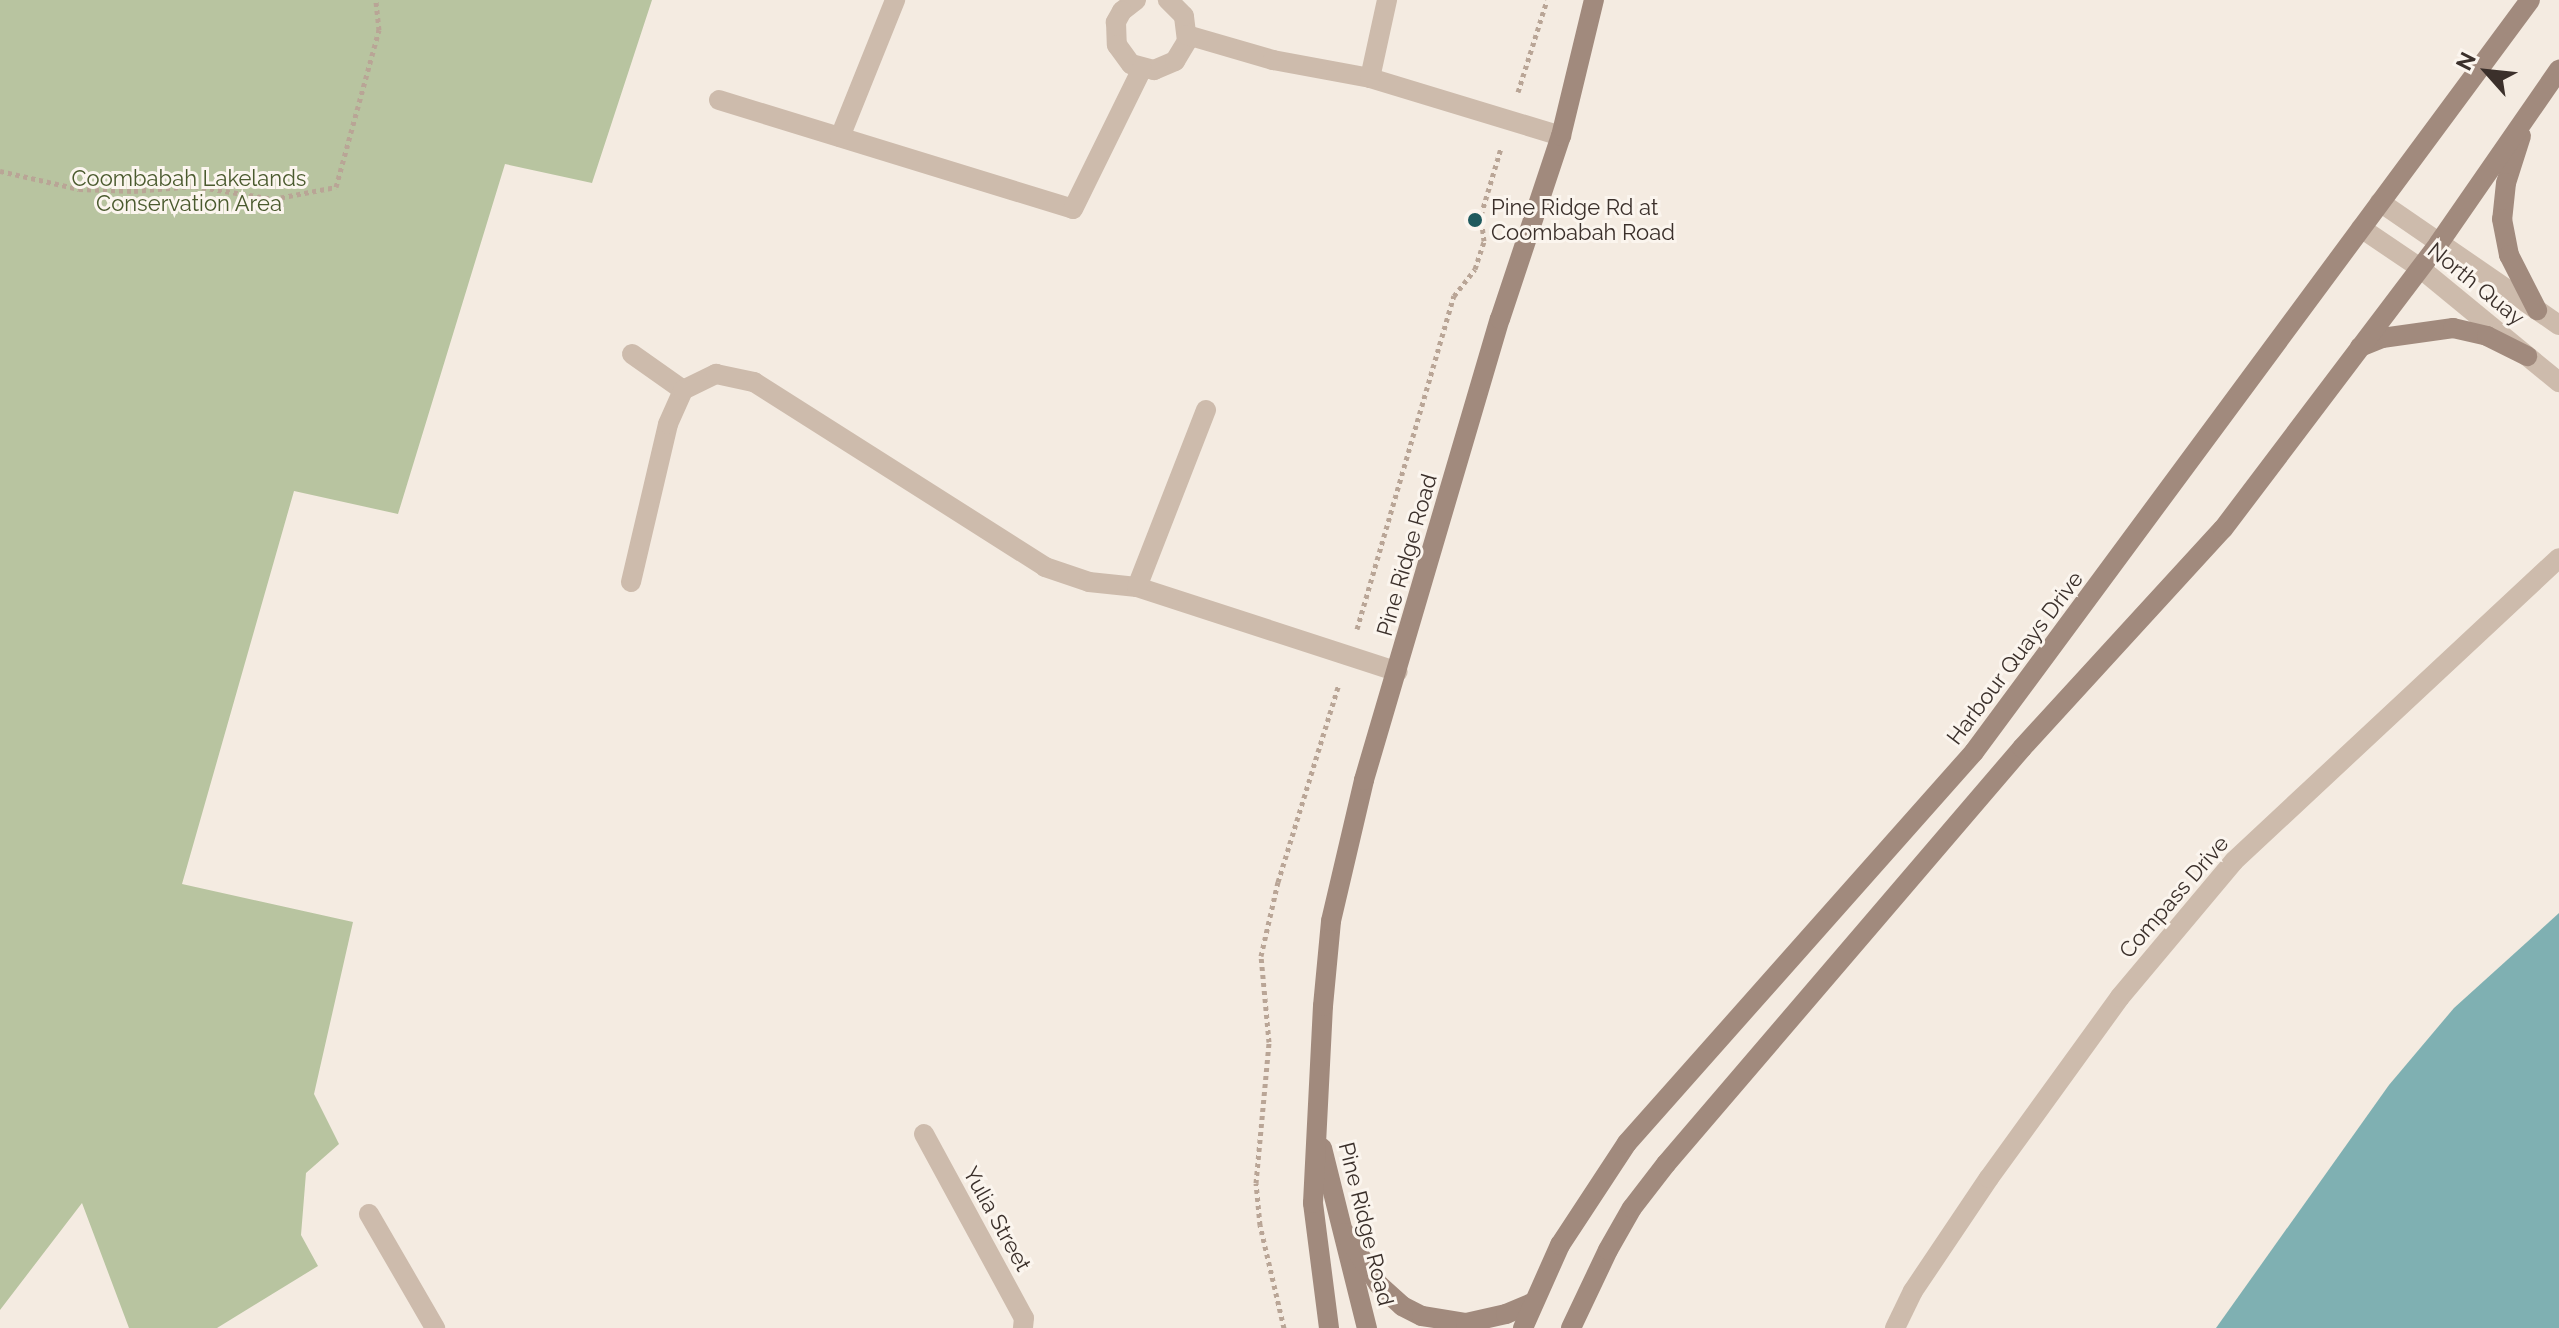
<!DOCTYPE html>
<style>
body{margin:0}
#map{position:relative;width:2559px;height:1328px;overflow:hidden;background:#f4ebe1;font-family:Raleway,sans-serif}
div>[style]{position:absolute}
.green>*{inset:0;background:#b8c4a0}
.water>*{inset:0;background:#7fb0b2}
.path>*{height:5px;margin-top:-2.5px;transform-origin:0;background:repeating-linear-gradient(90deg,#b9a596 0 4px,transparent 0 8px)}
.lane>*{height:20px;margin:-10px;padding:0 10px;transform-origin:10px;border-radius:10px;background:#cdbbac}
.street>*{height:20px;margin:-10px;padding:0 10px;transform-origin:10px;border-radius:10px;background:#cdbbac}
.secondary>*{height:20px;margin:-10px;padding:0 10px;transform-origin:10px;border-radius:10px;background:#a18a7d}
.dots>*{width:22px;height:22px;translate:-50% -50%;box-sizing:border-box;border:4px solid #fbf5ee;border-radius:50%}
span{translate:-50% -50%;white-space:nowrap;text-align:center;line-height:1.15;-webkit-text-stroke:6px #fbf5ee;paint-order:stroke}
.park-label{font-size:22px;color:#4a5a2e}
.poi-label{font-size:22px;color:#3b302b}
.left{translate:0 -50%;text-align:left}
.street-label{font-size:22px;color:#3b302b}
.north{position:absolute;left:2447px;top:32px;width:80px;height:80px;-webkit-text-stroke:6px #fbf5ee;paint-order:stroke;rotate:297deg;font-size:22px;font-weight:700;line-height:32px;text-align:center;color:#3b302b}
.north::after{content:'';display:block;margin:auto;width:28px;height:36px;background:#3b302b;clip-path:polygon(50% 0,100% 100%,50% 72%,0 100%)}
</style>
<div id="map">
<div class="green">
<div style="clip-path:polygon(0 0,652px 0,592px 183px,505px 164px,398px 514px,294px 491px,182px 884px,353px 922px,314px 1094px,339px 1144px,306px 1173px,301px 1235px,318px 1266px,217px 1328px,129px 1328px,82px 1203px,0 1310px)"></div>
</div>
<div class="water">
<div style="clip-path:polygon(2559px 913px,2559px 1328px,2216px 1328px,2389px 1085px,2454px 1008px)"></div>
</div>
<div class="path">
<div style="left:1518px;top:92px;width:96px;rotate:-72.5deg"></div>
<div style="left:0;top:171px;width:81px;rotate:12.8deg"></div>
<div style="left:79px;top:189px;width:55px;rotate:2.1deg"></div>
<div style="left:134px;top:191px;width:60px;rotate:-4.8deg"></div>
<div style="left:194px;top:186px;width:80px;rotate:9.3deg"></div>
<div style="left:273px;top:199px;width:64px;rotate:-10.8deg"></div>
<div style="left:336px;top:187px;width:163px;rotate:-74.7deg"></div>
<div style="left:379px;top:30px;width:30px;rotate:-96deg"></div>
<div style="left:1357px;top:629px;width:347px;rotate:-73.8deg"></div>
<div style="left:1454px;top:296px;width:34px;rotate:-52deg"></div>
<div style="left:1475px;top:269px;width:29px;rotate:-72deg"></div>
<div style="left:1484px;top:241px;width:26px;rotate:-97deg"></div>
<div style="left:1481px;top:215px;width:70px;rotate:-73.4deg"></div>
<div style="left:1284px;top:1328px;width:106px;rotate:-103.1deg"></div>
<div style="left:1260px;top:1225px;width:42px;rotate:-95.4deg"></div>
<div style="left:1256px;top:1183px;width:142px;rotate:-84.7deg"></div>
<div style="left:1269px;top:1042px;width:86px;rotate:-95.3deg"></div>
<div style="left:1261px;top:956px;width:76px;rotate:-77.1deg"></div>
<div style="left:1278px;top:882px;width:207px;rotate:-72.9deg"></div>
</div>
<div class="lane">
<div style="left:1136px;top:0;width:18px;rotate:142deg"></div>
<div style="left:1122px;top:11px;width:13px;rotate:119deg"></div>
<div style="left:1116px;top:22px;width:23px;rotate:88deg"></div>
<div style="left:1117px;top:45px;width:24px;rotate:54deg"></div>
<div style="left:1131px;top:64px;width:24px;rotate:15deg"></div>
<div style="left:1154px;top:70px;width:23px;rotate:-23deg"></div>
<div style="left:1175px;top:61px;width:23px;rotate:-59deg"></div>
<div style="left:1187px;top:41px;width:25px;rotate:-97deg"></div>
<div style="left:1184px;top:16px;width:23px;rotate:-135deg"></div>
<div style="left:1187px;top:35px;width:90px;rotate:16.2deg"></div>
<div style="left:1273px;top:60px;width:99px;rotate:10.5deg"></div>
<div style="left:1370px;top:78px;width:200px;rotate:16.9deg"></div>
<div style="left:1370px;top:78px;width:80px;rotate:-77.7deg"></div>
<div style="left:719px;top:100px;width:370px;rotate:17.1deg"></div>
<div style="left:1073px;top:209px;width:156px;rotate:-63.8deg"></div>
<div style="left:840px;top:137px;width:148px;rotate:-68.1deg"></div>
<div style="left:632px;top:354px;width:62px;rotate:35.2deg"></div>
<div style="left:631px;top:582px;width:162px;rotate:-76.8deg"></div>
<div style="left:668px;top:424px;width:37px;rotate:-66deg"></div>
<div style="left:683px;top:390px;width:37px;rotate:-26deg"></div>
<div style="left:716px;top:374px;width:39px;rotate:12deg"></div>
<div style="left:754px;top:382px;width:345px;rotate:32.4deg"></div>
<div style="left:1045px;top:567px;width:46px;rotate:18.8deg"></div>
<div style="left:1089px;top:582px;width:48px;rotate:5.9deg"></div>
<div style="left:1137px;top:587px;width:274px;rotate:18deg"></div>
<div style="left:1137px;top:587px;width:190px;rotate:-68.7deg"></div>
</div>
<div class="street">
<div style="left:2380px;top:202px;width:217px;rotate:34.5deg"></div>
<div style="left:2361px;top:228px;width:71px;rotate:34.1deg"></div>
<div style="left:2420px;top:268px;width:180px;rotate:39.4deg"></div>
<div style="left:924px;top:1134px;width:209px;rotate:61.5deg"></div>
<div style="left:1024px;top:1318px;width:10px;rotate:96deg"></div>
<div style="left:369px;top:1214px;width:132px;rotate:59.9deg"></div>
<div style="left:1895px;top:1328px;width:41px;rotate:-64.1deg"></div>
<div style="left:1913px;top:1291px;width:136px;rotate:-56.1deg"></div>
<div style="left:1989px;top:1178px;width:223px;rotate:-54.1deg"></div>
<div style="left:2120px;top:997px;width:177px;rotate:-50deg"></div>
<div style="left:2234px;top:861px;width:444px;rotate:-43deg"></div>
</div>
<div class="secondary">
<div style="left:2521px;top:136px;width:49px;rotate:107.7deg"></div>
<div style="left:2506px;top:183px;width:36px;rotate:96deg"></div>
<div style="left:2502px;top:219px;width:37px;rotate:79deg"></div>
<div style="left:2509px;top:255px;width:62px;rotate:63deg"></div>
<div style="left:2360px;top:347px;width:24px;rotate:-22deg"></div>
<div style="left:2382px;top:338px;width:72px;rotate:-8deg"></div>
<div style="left:2453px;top:328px;width:35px;rotate:13deg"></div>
<div style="left:2487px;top:336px;width:45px;rotate:26.6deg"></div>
<div style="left:1322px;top:1148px;width:186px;rotate:76deg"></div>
<div style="left:1345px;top:1233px;width:62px;rotate:56.8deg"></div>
<div style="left:1379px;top:1285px;width:31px;rotate:42deg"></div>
<div style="left:1402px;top:1306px;width:22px;rotate:27deg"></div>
<div style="left:1422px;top:1316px;width:45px;rotate:9deg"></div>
<div style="left:1466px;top:1323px;width:41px;rotate:-12.7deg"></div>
<div style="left:1506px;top:1314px;width:30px;rotate:-23deg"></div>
<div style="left:1329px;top:1328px;width:126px;rotate:-97.3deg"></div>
<div style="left:1313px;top:1203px;width:197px;rotate:-87.1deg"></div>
<div style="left:1323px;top:1006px;width:85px;rotate:-84.6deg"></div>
<div style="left:1331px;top:921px;width:145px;rotate:-76.8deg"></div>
<div style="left:1364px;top:780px;width:481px;rotate:-73.6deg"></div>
<div style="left:1500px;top:319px;width:193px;rotate:-71.6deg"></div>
<div style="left:1561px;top:136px;width:140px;rotate:-76.4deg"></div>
<div style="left:1523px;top:1328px;width:91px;rotate:-66deg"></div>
<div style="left:1560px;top:1245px;width:122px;rotate:-56.7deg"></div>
<div style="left:1627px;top:1143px;width:523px;rotate:-48.41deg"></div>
<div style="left:1974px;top:752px;width:935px;rotate:-53.52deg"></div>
<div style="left:1571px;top:1328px;width:86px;rotate:-64.6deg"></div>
<div style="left:1608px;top:1250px;width:48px;rotate:-60.3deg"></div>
<div style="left:1632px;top:1208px;width:56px;rotate:-52.3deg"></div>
<div style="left:1666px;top:1164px;width:548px;rotate:-49.44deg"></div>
<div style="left:2022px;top:748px;width:297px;rotate:-47.5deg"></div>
<div style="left:2223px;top:529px;width:358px;rotate:-52.9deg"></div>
<div style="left:2439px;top:243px;width:211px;rotate:-55.3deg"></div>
</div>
<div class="dots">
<div style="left:1475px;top:220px;background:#1f5a5e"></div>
</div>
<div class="park-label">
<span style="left:189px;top:191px">Coombabah Lakelands<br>Conservation Area</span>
</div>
<div class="poi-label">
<span class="left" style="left:1491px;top:220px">Pine Ridge Rd at<br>Coombabah Road</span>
</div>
<div class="street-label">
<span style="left:2476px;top:284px;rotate:39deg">North Quay</span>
<span style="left:1407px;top:555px;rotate:-74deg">Pine Ridge Road</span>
<span style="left:2015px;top:658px;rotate:-53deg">Harbour Quays Drive</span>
<span style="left:2174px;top:897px;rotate:-49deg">Compass Drive</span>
<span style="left:997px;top:1219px;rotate:61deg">Yulia Street</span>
<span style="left:1366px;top:1224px;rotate:76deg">Pine Ridge Road</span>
</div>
<div class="north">N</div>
</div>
